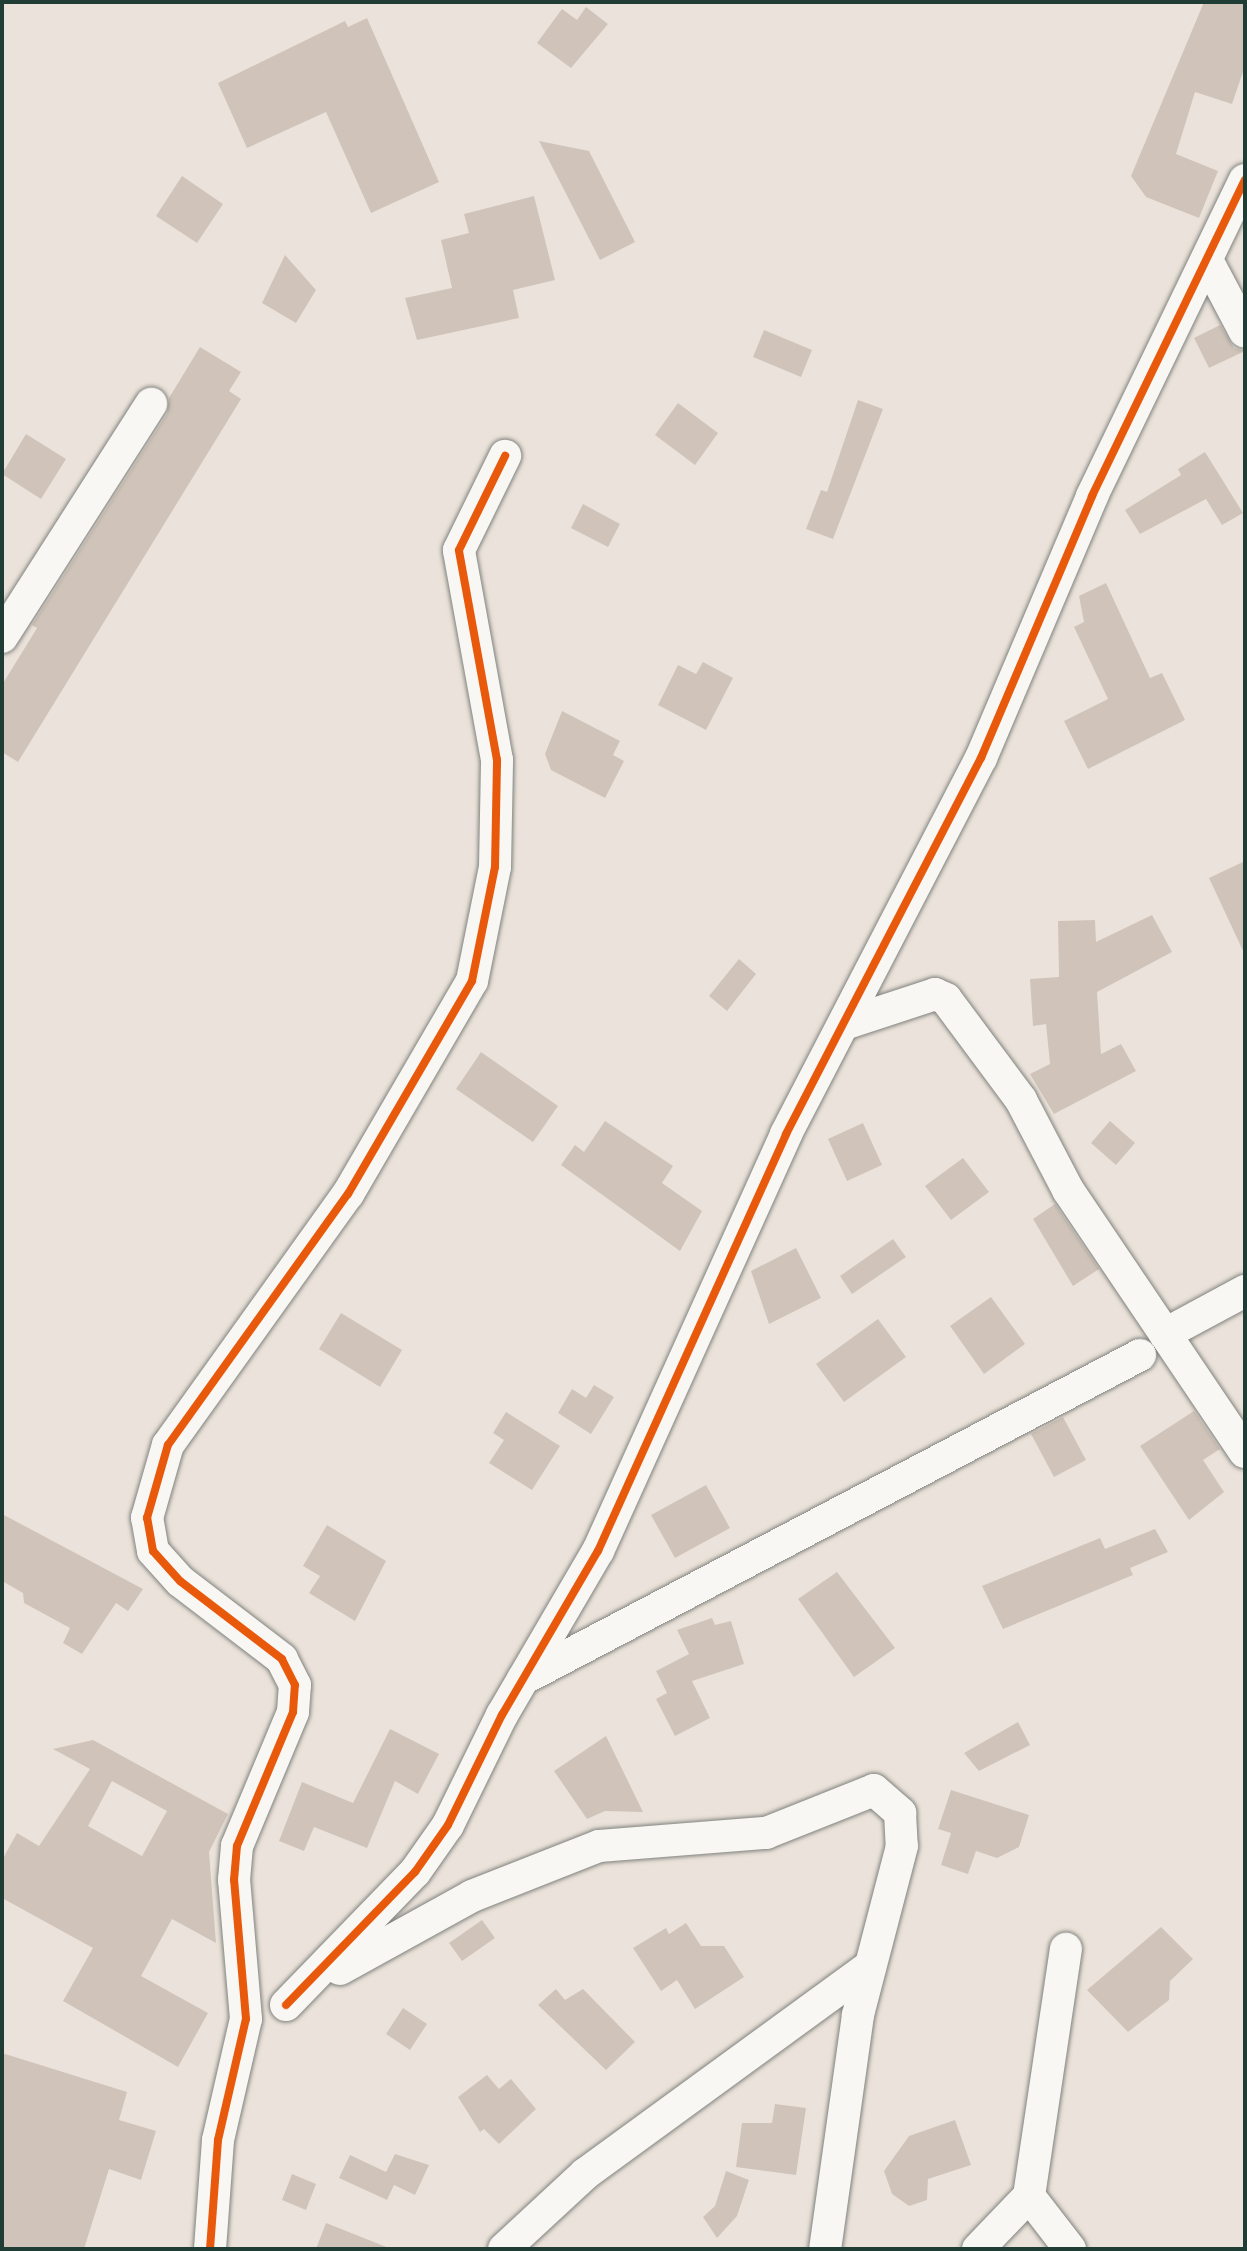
<!DOCTYPE html>
<style>
body{margin:0}
#map{position:relative;width:1247px;height:2251px;overflow:hidden;background:#ebe3db;font-family:Delius,sans-serif}
div>[style]{position:absolute}
.building>*{inset:0;background:#d0c4ba}
.roads{filter:drop-shadow(0 0 2px #80827d) drop-shadow(0 0 2px #80827d)}
.minor>*{height:32px;margin:-16px;padding:0 16px;transform-origin:16px;border-radius:16px;background:#f9f7f4}
.cycleway>*{height:8px;margin:-4px;padding:0 4px;transform-origin:4px;border-radius:4px;background:#e8590c}
span{translate:-50% -50%;white-space:nowrap;text-align:center;line-height:1.15;-webkit-text-stroke:6px #fdfcf7;paint-order:stroke}
.frame{position:absolute;inset:0;border:4px solid #1f3d34;pointer-events:none}
</style>
<div id="map">
<div class="building">
<div style="clip-path:polygon(1204px 2px,1245px 2px,1245px 66px,1232px 104px,1195px 92px,1176px 154px,1218px 171px,1199px 218px,1146px 197px,1131px 176px)"></div>
<div style="clip-path:polygon(586px 7px,608px 24px,571px 68px,537px 43px,562px 9px,577px 20px)"></div>
<div style="clip-path:polygon(367px 18px,439px 182px,371px 213px,326px 112px,247px 148px,218px 83px,345px 21px,348px 27px)"></div>
<div style="clip-path:polygon(539px 141px,589px 151px,635px 242px,600px 260px)"></div>
<div style="clip-path:polygon(182px 176px,223px 204px,197px 243px,156px 216px)"></div>
<div style="clip-path:polygon(534px 196px,555px 280px,513px 290px,519px 318px,417px 340px,405px 298px,452px 288px,441px 240px,469px 233px,464px 214px)"></div>
<div style="clip-path:polygon(285px 255px,316px 290px,296px 323px,262px 303px)"></div>
<div style="clip-path:polygon(1220px 325px,1234px 348px,1245px 351px,1209px 368px,1194px 338px)"></div>
<div style="clip-path:polygon(764px 330px,812px 350px,801px 377px,753px 357px)"></div>
<div style="clip-path:polygon(200px 347px,241px 372px,229px 391px,241px 399px,18px 762px,2px 752px,2px 685px,37px 628px,32px 625px,167px 414px,169px 398px)"></div>
<div style="clip-path:polygon(858px 400px,883px 409px,833px 539px,806px 529px,821px 490px,827px 492px)"></div>
<div style="clip-path:polygon(678px 403px,718px 433px,695px 465px,655px 435px)"></div>
<div style="clip-path:polygon(26px 434px,66px 459px,41px 499px,2px 474px)"></div>
<div style="clip-path:polygon(1205px 452px,1243px 513px,1222px 525px,1206px 499px,1140px 534px,1125px 510px,1181px 475px,1178px 469px)"></div>
<div style="clip-path:polygon(583px 504px,620px 524px,608px 547px,571px 528px)"></div>
<div style="clip-path:polygon(1106px 583px,1150px 678px,1162px 673px,1185px 720px,1088px 769px,1064px 721px,1108px 699px,1074px 627px,1084px 622px,1079px 596px)"></div>
<div style="clip-path:polygon(703px 662px,733px 678px,706px 730px,658px 705px,678px 665px,696px 674px)"></div>
<div style="clip-path:polygon(562px 711px,620px 741px,613px 755px,624px 761px,605px 798px,551px 770px,545px 754px)"></div>
<div style="clip-path:polygon(1245px 861px,1245px 955px,1209px 878px)"></div>
<div style="clip-path:polygon(1152px 915px,1172px 952px,1097px 992px,1101px 1054px,1121px 1044px,1136px 1071px,1054px 1114px,1030px 1074px,1050px 1064px,1046px 1024px,1033px 1026px,1030px 979px,1059px 977px,1058px 921px,1095px 920px,1096px 942px)"></div>
<div style="clip-path:polygon(739px 959px,756px 974px,727px 1011px,709px 996px)"></div>
<div style="clip-path:polygon(481px 1052px,558px 1106px,533px 1142px,456px 1089px)"></div>
<div style="clip-path:polygon(605px 1121px,673px 1166px,662px 1183px,702px 1211px,680px 1251px,561px 1165px,575px 1145px,584px 1152px)"></div>
<div style="clip-path:polygon(1110px 1121px,1135px 1143px,1116px 1165px,1091px 1143px)"></div>
<div style="clip-path:polygon(863px 1123px,882px 1165px,847px 1181px,828px 1139px)"></div>
<div style="clip-path:polygon(963px 1158px,989px 1192px,951px 1220px,925px 1186px)"></div>
<div style="clip-path:polygon(1055px 1204px,1099px 1269px,1073px 1286px,1033px 1219px)"></div>
<div style="clip-path:polygon(893px 1239px,906px 1257px,852px 1294px,840px 1276px)"></div>
<div style="clip-path:polygon(796px 1248px,821px 1298px,769px 1324px,751px 1271px)"></div>
<div style="clip-path:polygon(991px 1297px,1025px 1344px,984px 1374px,950px 1326px)"></div>
<div style="clip-path:polygon(341px 1313px,402px 1350px,380px 1387px,319px 1349px)"></div>
<div style="clip-path:polygon(878px 1319px,906px 1357px,844px 1402px,816px 1364px)"></div>
<div style="clip-path:polygon(594px 1385px,614px 1397px,591px 1434px,558px 1413px,572px 1389px,586px 1398px)"></div>
<div style="clip-path:polygon(1194px 1411px,1220px 1449px,1203px 1460px,1224px 1492px,1189px 1520px,1140px 1446px)"></div>
<div style="clip-path:polygon(506px 1412px,560px 1446px,532px 1490px,489px 1463px,504px 1440px,493px 1433px)"></div>
<div style="clip-path:polygon(1063px 1417px,1086px 1460px,1054px 1477px,1031px 1434px)"></div>
<div style="clip-path:polygon(706px 1485px,730px 1528px,675px 1558px,651px 1515px)"></div>
<div style="clip-path:polygon(2px 1514px,143px 1589px,128px 1611px,116px 1603px,82px 1654px,63px 1643px,70px 1628px,24px 1603px,23px 1593px,2px 1581px)"></div>
<div style="clip-path:polygon(327px 1525px,386px 1561px,355px 1621px,309px 1593px,320px 1576px,303px 1566px)"></div>
<div style="clip-path:polygon(1155px 1529px,1168px 1552px,1130px 1568px,1133px 1575px,1003px 1629px,982px 1586px,1100px 1538px,1105px 1549px)"></div>
<div style="clip-path:polygon(837px 1572px,895px 1648px,854px 1677px,798px 1599px)"></div>
<div style="clip-path:polygon(712px 1618px,715px 1625px,731px 1621px,744px 1664px,692px 1681px,710px 1718px,675px 1736px,656px 1699px,667px 1693px,656px 1671px,689px 1654px,677px 1630px)"></div>
<div style="clip-path:polygon(1018px 1722px,1030px 1745px,979px 1771px,964px 1753px)"></div>
<div style="clip-path:polygon(390px 1729px,439px 1754px,418px 1794px,395px 1781px,367px 1848px,314px 1827px,304px 1851px,279px 1841px,302px 1782px,353px 1803px)"></div>
<div style="clip-path:polygon(606px 1736px,643px 1812px,605px 1811px,587px 1819px,554px 1771px)"></div>
<div style="clip-path:polygon(evenodd,93px 1740px,228px 1814px,209px 1852px,216px 1943px,172px 1919px,141px 1976px,208px 2013px,178px 2067px,63px 2001px,93px 1948px,2px 1898px,2px 1860px,17px 1833px,39px 1846px,90px 1769px,53px 1749px,93px 1740px,112px 1781px,167px 1811px,142px 1856px,88px 1826px,112px 1781px)"></div>
<div style="clip-path:polygon(951px 1790px,1029px 1815px,1019px 1847px,997px 1858px,976px 1851px,968px 1874px,941px 1865px,951px 1833px,938px 1829px)"></div>
<div style="clip-path:polygon(482px 1920px,495px 1938px,462px 1961px,449px 1943px)"></div>
<div style="clip-path:polygon(686px 1923px,701px 1946px,724px 1946px,744px 1977px,695px 2009px,677px 1980px,661px 1991px,633px 1948px,666px 1928px,669px 1934px)"></div>
<div style="clip-path:polygon(1161px 1927px,1193px 1959px,1170px 1981px,1169px 2000px,1128px 2032px,1087px 1990px)"></div>
<div style="clip-path:polygon(556px 1989px,565px 2000px,583px 1989px,635px 2042px,606px 2070px,538px 2005px)"></div>
<div style="clip-path:polygon(403px 2008px,427px 2024px,410px 2050px,386px 2034px)"></div>
<div style="clip-path:polygon(2px 2053px,127px 2092px,119px 2120px,156px 2131px,141px 2180px,109px 2169px,84px 2249px,2px 2249px)"></div>
<div style="clip-path:polygon(487px 2075px,499px 2089px,511px 2079px,536px 2109px,499px 2144px,484px 2129px,480px 2132px,458px 2097px)"></div>
<div style="clip-path:polygon(775px 2104px,806px 2108px,796px 2175px,736px 2167px,742px 2123px,772px 2123px)"></div>
<div style="clip-path:polygon(955px 2120px,971px 2165px,928px 2179px,927px 2200px,909px 2206px,892px 2194px,884px 2171px,909px 2136px)"></div>
<div style="clip-path:polygon(395px 2154px,429px 2165px,415px 2195px,394px 2185px,387px 2200px,339px 2178px,350px 2155px,386px 2172px)"></div>
<div style="clip-path:polygon(726px 2171px,749px 2180px,737px 2216px,717px 2238px,703px 2217px,715px 2206px)"></div>
<div style="clip-path:polygon(292px 2174px,316px 2184px,306px 2210px,282px 2200px)"></div>
<div style="clip-path:polygon(326px 2223px,389px 2248px,388px 2249px,316px 2249px)"></div>
</div>
<div class="roads">
<div class="minor">
<div style="left:1207px;top:260px;width:81px;rotate:62.2deg"></div>
<div style="left:2px;top:637px;width:277px;rotate:-57.4deg"></div>
<div style="left:847px;top:1023px;width:93px;rotate:-18.2deg"></div>
<div style="left:935px;top:994px;width:12px;rotate:24deg"></div>
<div style="left:946px;top:999px;width:126px;rotate:53.4deg"></div>
<div style="left:1021px;top:1100px;width:102px;rotate:62.4deg"></div>
<div style="left:1068px;top:1190px;width:316px;rotate:56deg"></div>
<div style="left:1165px;top:1334px;width:91px;rotate:-28.3deg"></div>
<div style="left:523px;top:1679px;width:697px;rotate:-27.7deg"></div>
<div style="left:340px;top:1969px;width:151px;rotate:-28.9deg"></div>
<div style="left:472px;top:1896px;width:136px;rotate:-21.5deg"></div>
<div style="left:599px;top:1846px;width:168px;rotate:-4.5deg"></div>
<div style="left:766px;top:1833px;width:116px;rotate:-21.7deg"></div>
<div style="left:874px;top:1790px;width:35px;rotate:41deg"></div>
<div style="left:900px;top:1813px;width:33px;rotate:87deg"></div>
<div style="left:902px;top:1846px;width:175px;rotate:104.6deg"></div>
<div style="left:858px;top:2015px;width:236px;rotate:98deg"></div>
<div style="left:286px;top:2005px;width:185px;rotate:-45.9deg"></div>
<div style="left:415px;top:1872px;width:57px;rotate:-54.9deg"></div>
<div style="left:448px;top:1825px;width:123px;rotate:-63.9deg"></div>
<div style="left:502px;top:1715px;width:190px;rotate:-59.7deg"></div>
<div style="left:598px;top:1551px;width:457px;rotate:-65.7deg"></div>
<div style="left:786px;top:1134px;width:424px;rotate:-62.6deg"></div>
<div style="left:981px;top:758px;width:285px;rotate:-67deg"></div>
<div style="left:1092px;top:496px;width:351px;rotate:-64.2deg"></div>
<div style="left:1029px;top:2196px;width:250px;rotate:-81.5deg"></div>
<div style="left:210px;top:2249px;width:109px;rotate:-85.8deg"></div>
<div style="left:218px;top:2140px;width:124px;rotate:-77deg"></div>
<div style="left:246px;top:2019px;width:140px;rotate:-94.9deg"></div>
<div style="left:234px;top:1880px;width:34px;rotate:-85deg"></div>
<div style="left:237px;top:1846px;width:145px;rotate:-67.3deg"></div>
<div style="left:293px;top:1712px;width:27px;rotate:-86deg"></div>
<div style="left:295px;top:1685px;width:29px;rotate:-117deg"></div>
<div style="left:282px;top:1659px;width:128px;rotate:-142.6deg"></div>
<div style="left:180px;top:1581px;width:40px;rotate:-132deg"></div>
<div style="left:153px;top:1551px;width:34px;rotate:-100deg"></div>
<div style="left:147px;top:1518px;width:76px;rotate:-74deg"></div>
<div style="left:168px;top:1445px;width:309px;rotate:-54.4deg"></div>
<div style="left:348px;top:1194px;width:246px;rotate:-59.8deg"></div>
<div style="left:472px;top:981px;width:116px;rotate:-78.6deg"></div>
<div style="left:495px;top:867px;width:107px;rotate:-88.9deg"></div>
<div style="left:497px;top:760px;width:213px;rotate:-100.3deg"></div>
<div style="left:459px;top:550px;width:105px;rotate:-63.9deg"></div>
<div style="left:504px;top:2249px;width:110px;rotate:-42.8deg"></div>
<div style="left:585px;top:2174px;width:350px;rotate:-36.1deg"></div>
<div style="left:978px;top:2249px;width:74px;rotate:-46.1deg"></div>
<div style="left:1029px;top:2196px;width:67px;rotate:52.3deg"></div>
</div>
</div>
<div class="cycleway">
<div style="left:286px;top:2005px;width:185px;rotate:-45.9deg"></div>
<div style="left:415px;top:1872px;width:57px;rotate:-54.9deg"></div>
<div style="left:448px;top:1825px;width:123px;rotate:-63.9deg"></div>
<div style="left:502px;top:1715px;width:190px;rotate:-59.7deg"></div>
<div style="left:598px;top:1551px;width:457px;rotate:-65.7deg"></div>
<div style="left:786px;top:1134px;width:424px;rotate:-62.6deg"></div>
<div style="left:981px;top:758px;width:285px;rotate:-67deg"></div>
<div style="left:1092px;top:496px;width:351px;rotate:-64.2deg"></div>
<div style="left:210px;top:2249px;width:109px;rotate:-85.8deg"></div>
<div style="left:218px;top:2140px;width:124px;rotate:-77deg"></div>
<div style="left:246px;top:2019px;width:140px;rotate:-94.9deg"></div>
<div style="left:234px;top:1880px;width:34px;rotate:-85deg"></div>
<div style="left:237px;top:1846px;width:145px;rotate:-67.3deg"></div>
<div style="left:293px;top:1712px;width:27px;rotate:-86deg"></div>
<div style="left:295px;top:1685px;width:29px;rotate:-117deg"></div>
<div style="left:282px;top:1659px;width:128px;rotate:-142.6deg"></div>
<div style="left:180px;top:1581px;width:40px;rotate:-132deg"></div>
<div style="left:153px;top:1551px;width:34px;rotate:-100deg"></div>
<div style="left:147px;top:1518px;width:76px;rotate:-74deg"></div>
<div style="left:168px;top:1445px;width:309px;rotate:-54.4deg"></div>
<div style="left:348px;top:1194px;width:246px;rotate:-59.8deg"></div>
<div style="left:472px;top:981px;width:116px;rotate:-78.6deg"></div>
<div style="left:495px;top:867px;width:107px;rotate:-88.9deg"></div>
<div style="left:497px;top:760px;width:213px;rotate:-100.3deg"></div>
<div style="left:459px;top:550px;width:105px;rotate:-63.9deg"></div>
</div>
<div class="frame"></div>
</div>
